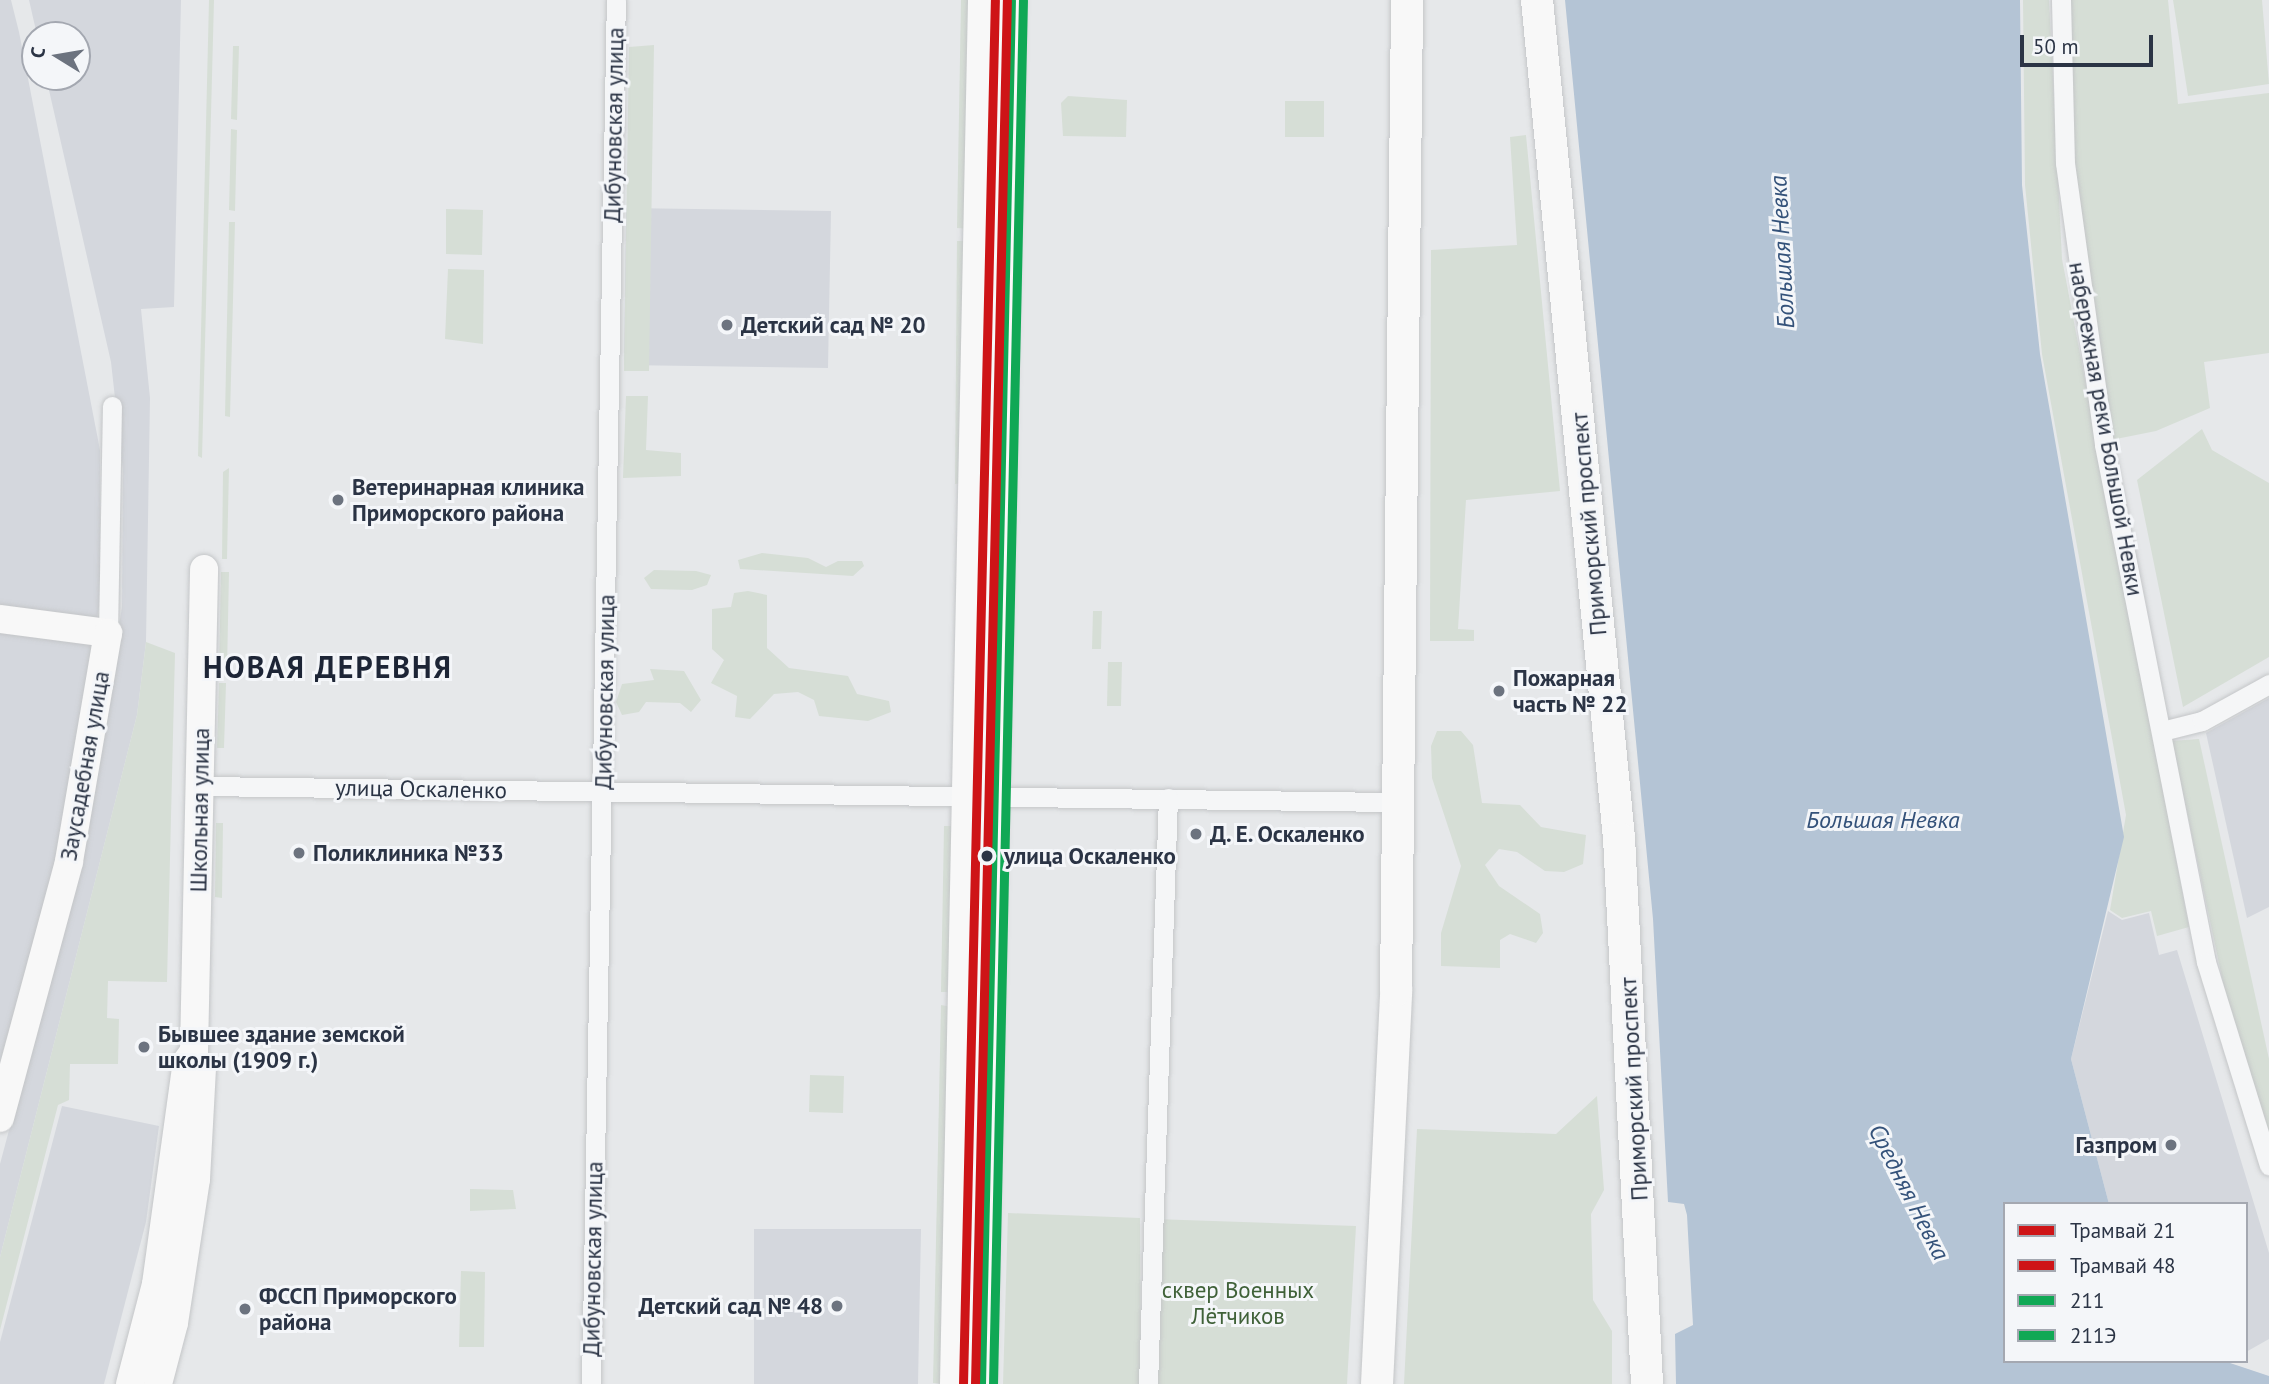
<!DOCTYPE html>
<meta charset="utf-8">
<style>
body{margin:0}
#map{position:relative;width:2269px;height:1384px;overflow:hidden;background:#e6e8ea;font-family:"PT Sans",sans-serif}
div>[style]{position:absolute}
.built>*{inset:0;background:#d4d7dd}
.green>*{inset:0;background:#d6ded6}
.water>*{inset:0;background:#b4c4d5}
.roads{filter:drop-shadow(0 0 2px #c4c6c8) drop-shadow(0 0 2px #c4c6c8)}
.street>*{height:19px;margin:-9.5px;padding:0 9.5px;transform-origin:9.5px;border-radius:9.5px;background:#f5f6f7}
.secondary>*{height:28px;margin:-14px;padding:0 14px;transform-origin:14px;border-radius:14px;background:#f8f8f8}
.primary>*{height:32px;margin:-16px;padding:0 16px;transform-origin:16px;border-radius:16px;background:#f8f8f8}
.bus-1>*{height:9px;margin:-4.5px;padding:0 4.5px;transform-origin:4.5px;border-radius:4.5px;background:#10a855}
.bus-2>*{height:9px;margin:-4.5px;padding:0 4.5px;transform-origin:4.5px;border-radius:4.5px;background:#10a855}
.tram-1>*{height:9px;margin:-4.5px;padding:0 4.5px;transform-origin:4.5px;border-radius:4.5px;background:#ce1417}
.tram-2>*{height:9px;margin:-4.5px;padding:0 4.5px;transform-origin:4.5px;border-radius:4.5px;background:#ce1417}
.dots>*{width:19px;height:19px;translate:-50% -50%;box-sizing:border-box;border:4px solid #f4f6f9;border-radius:50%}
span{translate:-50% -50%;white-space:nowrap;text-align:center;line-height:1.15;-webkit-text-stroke:6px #f4f6f9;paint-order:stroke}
.street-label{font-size:23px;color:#2b3445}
.poi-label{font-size:23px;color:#2b3445;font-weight:700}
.left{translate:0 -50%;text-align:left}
.right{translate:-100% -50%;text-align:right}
.stop-label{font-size:23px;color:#2b3445;font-weight:700}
.park-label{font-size:23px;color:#3f6138}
.water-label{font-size:24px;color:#34527a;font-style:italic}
.district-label{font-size:30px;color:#1d2536;font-weight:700;letter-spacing:2px}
.legend{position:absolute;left:2003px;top:1202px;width:245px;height:161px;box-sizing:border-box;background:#f4f6f9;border:2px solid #a4a8b1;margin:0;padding:9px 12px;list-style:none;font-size:21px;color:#2b3445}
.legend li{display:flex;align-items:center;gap:14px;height:35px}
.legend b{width:35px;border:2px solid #a4a8b1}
.north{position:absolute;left:21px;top:21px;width:70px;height:70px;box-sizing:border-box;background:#f4f6f9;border:2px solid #a4a8b1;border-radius:50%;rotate:281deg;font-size:19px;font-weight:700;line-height:28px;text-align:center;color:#2b3445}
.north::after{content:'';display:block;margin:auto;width:24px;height:32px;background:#6c737f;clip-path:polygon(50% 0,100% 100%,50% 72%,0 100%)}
.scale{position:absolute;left:2020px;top:35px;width:133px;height:32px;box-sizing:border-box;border:4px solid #2b3445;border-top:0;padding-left:9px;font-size:21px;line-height:24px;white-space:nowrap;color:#2b3445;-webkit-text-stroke:5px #f4f6f9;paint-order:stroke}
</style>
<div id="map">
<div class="built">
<div style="clip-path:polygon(0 0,11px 0,19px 32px,100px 450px,100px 601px,53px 871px,0 1062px)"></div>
<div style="clip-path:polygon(29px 0,181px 0,174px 307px,141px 309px,150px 398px,146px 642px,137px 715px,0 1257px,0 1164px,81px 860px,122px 607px,123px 470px,111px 362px,46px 77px,77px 77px,77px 35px,37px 35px)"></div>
<div style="clip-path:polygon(626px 208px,831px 211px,828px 368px,624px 365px)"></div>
<div style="clip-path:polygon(2269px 698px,2269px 907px,2247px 918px,2206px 733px)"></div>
<div style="clip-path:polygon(2108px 911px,2122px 920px,2149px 913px,2159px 955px,2177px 950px,2269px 1253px,2269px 1339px,2246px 1352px,2246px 1204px,2109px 1204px,2071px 1059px)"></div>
<div style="clip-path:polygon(62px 1106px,159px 1126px,146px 1222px,104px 1384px,0 1384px,0 1342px)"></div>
<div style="clip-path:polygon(754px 1229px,921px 1229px,918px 1384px,754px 1384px)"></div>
</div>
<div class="green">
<div style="clip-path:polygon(209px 0,214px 0,202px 458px,198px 456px)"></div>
<div style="clip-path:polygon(961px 0,975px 0,971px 229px,957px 228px)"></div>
<div style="clip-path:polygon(2023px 0,2049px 0,2062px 259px,2189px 927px,2157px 936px,2151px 911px,2122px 918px,2110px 910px,2126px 815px,2042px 354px,2025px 185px)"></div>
<div style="clip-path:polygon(2068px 0,2168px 0,2178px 104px,2269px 93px,2269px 353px,2204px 362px,2210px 408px,2156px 431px,2111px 440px,2076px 186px)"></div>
<div style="clip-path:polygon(2173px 0,2262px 0,2269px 84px,2188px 96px)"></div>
<div style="clip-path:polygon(654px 45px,649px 371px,624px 371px,629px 47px)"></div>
<div style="clip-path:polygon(233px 46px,239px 46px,237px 120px,231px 119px)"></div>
<div style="clip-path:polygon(1068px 96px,1127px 100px,1126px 137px,1063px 136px,1061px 103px)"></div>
<div style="clip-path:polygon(1285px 101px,1324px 101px,1324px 137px,1285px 137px)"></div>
<div style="clip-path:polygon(231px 129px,237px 130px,235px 211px,229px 210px)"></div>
<div style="clip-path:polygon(1526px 135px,1560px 491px,1466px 500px,1458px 629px,1474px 630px,1474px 641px,1430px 641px,1431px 250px,1517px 245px,1510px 137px)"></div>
<div style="clip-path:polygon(446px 209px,483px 210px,482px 255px,446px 254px)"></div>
<div style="clip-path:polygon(229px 222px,235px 222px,230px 417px,225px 416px)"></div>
<div style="clip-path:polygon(957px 241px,971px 241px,966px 483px,955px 484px)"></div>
<div style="clip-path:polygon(448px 269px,484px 270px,483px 344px,445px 339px)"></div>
<div style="clip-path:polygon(626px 396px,648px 396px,646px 450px,681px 453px,681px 476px,623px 478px)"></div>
<div style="clip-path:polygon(2202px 429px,2212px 450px,2269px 483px,2269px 657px,2183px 707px,2137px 480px)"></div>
<div style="clip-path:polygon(229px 468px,227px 559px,222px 559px,223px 472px)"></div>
<div style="clip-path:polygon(762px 553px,808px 558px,826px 567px,838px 561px,862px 561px,864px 566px,853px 576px,740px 569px,738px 560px)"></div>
<div style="clip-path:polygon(654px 570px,696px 571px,711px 575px,707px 585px,692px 590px,651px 589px,644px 578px)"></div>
<div style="clip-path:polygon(221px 572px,229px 572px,227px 669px,219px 669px)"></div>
<div style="clip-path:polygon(748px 591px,767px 595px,767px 648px,789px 668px,848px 676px,857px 694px,889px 701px,891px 712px,868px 721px,819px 716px,814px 700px,798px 692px,774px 694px,750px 719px,735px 717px,737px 696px,711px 683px,724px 660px,712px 649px,712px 609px,731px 607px,734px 593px)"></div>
<div style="clip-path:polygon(1093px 611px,1102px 611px,1101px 649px,1092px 649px)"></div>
<div style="clip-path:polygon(146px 642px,175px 653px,167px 982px,108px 981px,107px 1018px,119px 1019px,118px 1064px,70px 1064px,69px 1100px,58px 1105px,0 1330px,0 1257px,137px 715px)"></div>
<div style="clip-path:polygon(1108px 662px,1122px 662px,1121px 706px,1107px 706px)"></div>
<div style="clip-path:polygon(650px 669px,684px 671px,701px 700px,691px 712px,680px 703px,646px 702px,639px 712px,622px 715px,616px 702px,622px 684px,654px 680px)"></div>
<div style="clip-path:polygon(219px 683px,226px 683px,224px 748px,217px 748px)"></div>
<div style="clip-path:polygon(1437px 731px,1461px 731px,1473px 745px,1482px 803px,1520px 805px,1541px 827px,1586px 835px,1583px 864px,1564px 872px,1545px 871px,1517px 852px,1499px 849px,1485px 865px,1499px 886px,1540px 914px,1543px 933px,1536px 943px,1510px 934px,1500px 940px,1500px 968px,1441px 966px,1441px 933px,1461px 866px,1432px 778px,1431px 746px)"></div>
<div style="clip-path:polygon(2199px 739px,2269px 1059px,2269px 1131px,2228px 1006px,2172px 741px)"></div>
<div style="clip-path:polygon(216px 823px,223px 823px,222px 898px,215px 897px)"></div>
<div style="clip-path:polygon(944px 826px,958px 826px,947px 992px,941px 992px)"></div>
<div style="clip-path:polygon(941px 1005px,951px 1007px,946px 1384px,933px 1383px)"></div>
<div style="clip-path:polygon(810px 1075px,844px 1076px,843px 1113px,809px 1112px)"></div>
<div style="clip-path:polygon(1597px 1096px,1604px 1190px,1591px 1214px,1593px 1300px,1612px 1331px,1612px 1384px,1404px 1384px,1417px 1129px,1556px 1134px)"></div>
<div style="clip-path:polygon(470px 1189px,513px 1190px,516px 1209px,470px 1211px)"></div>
<div style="clip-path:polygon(1008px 1213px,1140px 1218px,1141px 1384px,1003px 1384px)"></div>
<div style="clip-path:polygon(1154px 1219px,1356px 1226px,1347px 1384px,1156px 1384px)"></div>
<div style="clip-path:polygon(461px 1271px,485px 1272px,484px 1347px,459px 1347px)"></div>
</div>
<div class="water">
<div style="clip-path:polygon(1565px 0,2020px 0,2022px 185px,2040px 354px,2124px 837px,2071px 1059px,2109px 1204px,2005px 1204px,2005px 1361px,2224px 1361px,2269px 1376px,2269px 1384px,1676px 1384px,1675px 1334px,1693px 1325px,1687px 1215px,1684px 1204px,1668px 1202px,1653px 919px)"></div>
</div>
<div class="roads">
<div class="street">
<div style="left:2061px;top:0;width:163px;rotate:88.6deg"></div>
<div style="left:2065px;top:163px;width:285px;rotate:82.1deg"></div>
<div style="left:2104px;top:445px;width:527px;rotate:78.84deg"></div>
<div style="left:2206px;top:962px;width:213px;rotate:72.8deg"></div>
<div style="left:108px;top:633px;width:227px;rotate:-89deg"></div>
<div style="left:2162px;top:731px;width:41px;rotate:-14deg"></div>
<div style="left:2202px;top:721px;width:77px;rotate:-28.9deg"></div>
<div style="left:201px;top:786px;width:1197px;rotate:0.77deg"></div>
<div style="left:591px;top:1384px;width:1384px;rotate:-88.97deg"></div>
<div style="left:1148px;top:1384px;width:586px;rotate:-88.05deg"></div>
</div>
<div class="secondary">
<div style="left:0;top:619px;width:109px;rotate:7.4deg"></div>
<div style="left:108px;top:633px;width:232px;rotate:99.7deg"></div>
<div style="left:69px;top:862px;width:265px;rotate:105.1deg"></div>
<div style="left:130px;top:1384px;width:103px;rotate:-75.4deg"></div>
<div style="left:156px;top:1284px;width:225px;rotate:-82.1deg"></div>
<div style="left:187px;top:1061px;width:12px;rotate:-55deg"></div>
<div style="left:194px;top:1051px;width:482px;rotate:-88.8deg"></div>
<div style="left:158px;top:1384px;width:63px;rotate:-75.3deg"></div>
<div style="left:174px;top:1323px;width:146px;rotate:-81.3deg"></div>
<div style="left:196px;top:1179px;width:110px;rotate:-86.9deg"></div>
<div style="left:954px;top:1384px;width:1384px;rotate:-88.84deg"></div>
<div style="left:981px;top:1384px;width:1384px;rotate:-88.76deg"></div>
</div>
<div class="primary">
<div style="left:1537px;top:0;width:842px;rotate:84.41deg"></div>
<div style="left:1619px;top:838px;width:547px;rotate:87.06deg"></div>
<div style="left:1377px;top:1384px;width:394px;rotate:-87.2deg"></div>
<div style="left:1396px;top:990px;width:990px;rotate:-89.36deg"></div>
</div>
</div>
<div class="bus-1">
<div style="left:981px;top:1384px;width:1384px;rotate:-88.76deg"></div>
</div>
<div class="bus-2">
<div style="left:993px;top:1384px;width:1384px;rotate:-88.76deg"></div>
</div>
<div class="tram-1">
<div style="left:963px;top:1384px;width:1384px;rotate:-88.68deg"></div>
</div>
<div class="tram-2">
<div style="left:975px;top:1384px;width:1384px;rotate:-88.68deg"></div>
</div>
<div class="dots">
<div style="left:727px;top:325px;background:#6c737f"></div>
<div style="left:338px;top:500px;background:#6c737f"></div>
<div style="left:1499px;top:691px;background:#6c737f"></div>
<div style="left:1196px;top:834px;background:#6c737f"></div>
<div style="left:299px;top:853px;background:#6c737f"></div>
<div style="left:987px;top:856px;background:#2b3445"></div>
<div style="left:144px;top:1047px;background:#6c737f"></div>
<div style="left:2171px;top:1145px;background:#6c737f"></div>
<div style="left:837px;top:1306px;background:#6c737f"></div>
<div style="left:245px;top:1309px;background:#6c737f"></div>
</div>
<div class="street-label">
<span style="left:614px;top:125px;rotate:-89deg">Дибуновская улица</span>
<span style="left:2106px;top:429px;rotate:80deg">набережная реки Большой Невки</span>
<span style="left:1589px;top:524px;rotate:-95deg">Приморский проспект</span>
<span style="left:605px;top:692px;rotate:-89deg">Дибуновская улица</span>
<span style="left:85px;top:766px;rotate:-80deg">Заусадебная улица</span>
<span style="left:421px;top:789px;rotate:1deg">улица Оскаленко</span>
<span style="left:200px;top:810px;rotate:-89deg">Школьная улица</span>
<span style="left:1634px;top:1089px;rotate:-93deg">Приморский проспект</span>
<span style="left:593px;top:1259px;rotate:-89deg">Дибуновская улица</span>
</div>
<div class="poi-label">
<span class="left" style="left:741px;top:325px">Детский сад № 20</span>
<span class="left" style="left:352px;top:500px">Ветеринарная клиника<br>Приморского района</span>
<span class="left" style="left:1513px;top:691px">Пожарная<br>часть № 22</span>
<span class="left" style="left:1210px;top:834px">Д. Е. Оскаленко</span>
<span class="left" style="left:313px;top:853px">Поликлиника №33</span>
<span class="left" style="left:158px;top:1047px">Бывшее здание земской<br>школы (1909 г.)</span>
<span class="right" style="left:2157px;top:1145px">Газпром</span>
<span class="left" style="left:259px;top:1309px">ФССП Приморского<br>района</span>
<span class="right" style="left:823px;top:1306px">Детский сад № 48</span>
</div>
<div class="stop-label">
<span class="left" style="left:1004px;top:856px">улица Оскаленко</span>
</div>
<div class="park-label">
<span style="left:1238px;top:1303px">сквер Военных<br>Лётчиков</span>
</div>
<div class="water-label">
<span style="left:1782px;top:252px;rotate:-93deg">Большая Невка</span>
<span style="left:1883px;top:820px">Большая Невка</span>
<span style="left:1909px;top:1192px;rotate:63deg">Средняя Невка</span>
</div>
<div class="district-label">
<span style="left:328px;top:667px">НОВАЯ ДЕРЕВНЯ</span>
</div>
<ul class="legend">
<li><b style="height:9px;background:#ce1417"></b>Трамвай 21</li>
<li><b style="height:9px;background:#ce1417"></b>Трамвай 48</li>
<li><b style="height:9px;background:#10a855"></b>211</li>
<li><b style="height:9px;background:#10a855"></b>211Э</li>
</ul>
<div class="north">С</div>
<div class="scale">50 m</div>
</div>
